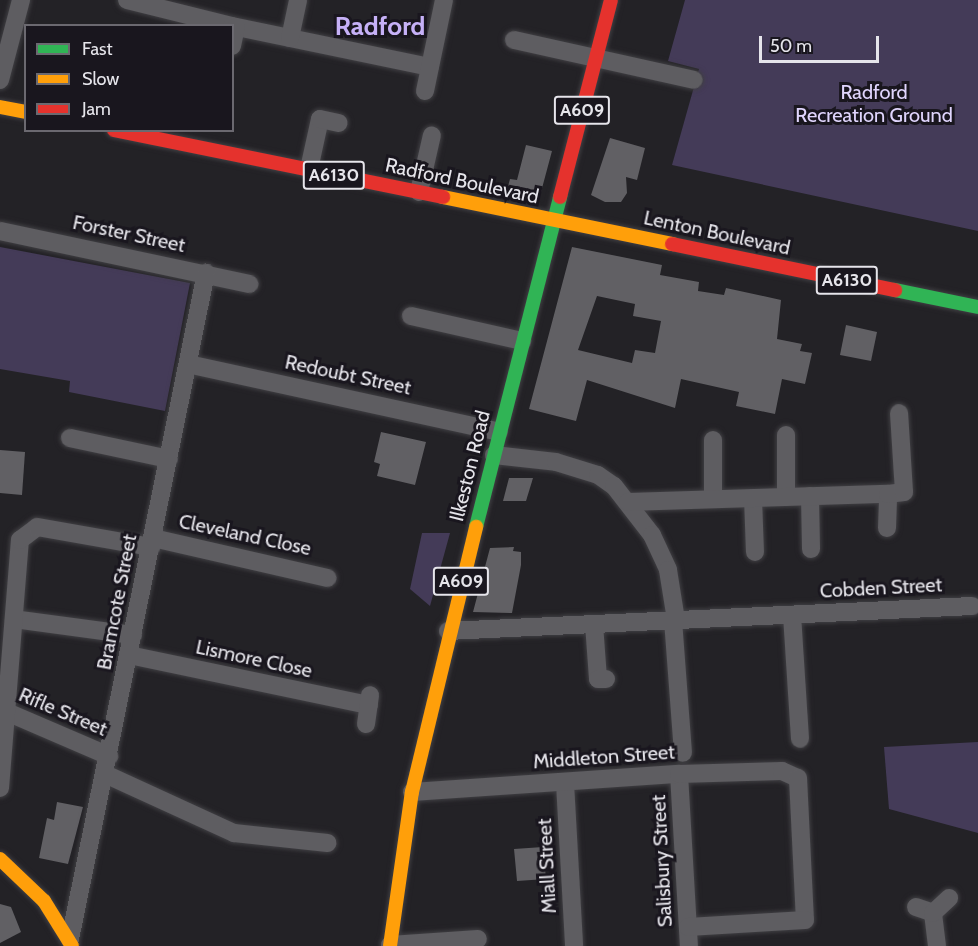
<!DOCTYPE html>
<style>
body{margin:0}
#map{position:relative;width:978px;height:946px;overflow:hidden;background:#232226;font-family:Cabin,sans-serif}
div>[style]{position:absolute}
.green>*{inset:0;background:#443b58}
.building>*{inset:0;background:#616064}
.roads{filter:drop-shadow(0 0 2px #403f43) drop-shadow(0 0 2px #403f43)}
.street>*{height:18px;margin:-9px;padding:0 9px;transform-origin:9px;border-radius:9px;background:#5e5d61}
.fast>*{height:14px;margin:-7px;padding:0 7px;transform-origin:7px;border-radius:7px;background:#30b455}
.slow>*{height:14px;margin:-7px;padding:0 7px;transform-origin:7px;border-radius:7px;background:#ff9f0a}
.jam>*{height:14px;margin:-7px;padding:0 7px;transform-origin:7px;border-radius:7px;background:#e5322d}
span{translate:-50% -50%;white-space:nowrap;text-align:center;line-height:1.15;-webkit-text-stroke:6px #19161e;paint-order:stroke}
.shield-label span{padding:2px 4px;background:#19161e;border:2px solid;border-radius:4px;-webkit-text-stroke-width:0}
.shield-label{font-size:18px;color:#e6e5eb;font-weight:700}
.park-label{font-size:20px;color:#e0d5fd}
.street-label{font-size:20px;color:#e6e5eb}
.district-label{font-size:26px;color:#c6b1f7;font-weight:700}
.legend{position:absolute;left:24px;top:24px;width:210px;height:108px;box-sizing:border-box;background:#19161e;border:2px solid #6b6970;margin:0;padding:8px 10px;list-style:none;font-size:18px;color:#e6e5eb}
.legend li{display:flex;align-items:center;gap:12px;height:30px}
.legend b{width:30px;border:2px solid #6b6970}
.scale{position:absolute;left:759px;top:36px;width:120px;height:27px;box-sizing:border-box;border:3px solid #e6e5eb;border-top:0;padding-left:8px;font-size:18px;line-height:21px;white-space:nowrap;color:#e6e5eb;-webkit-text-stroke:4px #19161e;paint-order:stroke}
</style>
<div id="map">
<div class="green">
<div style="clip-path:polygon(685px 0,978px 0,978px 231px,672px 165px,699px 69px,668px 61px)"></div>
<div style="clip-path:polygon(0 247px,190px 283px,165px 411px,69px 392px,70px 381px,0 369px)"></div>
<div style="clip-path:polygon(422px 533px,450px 533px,430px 606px,410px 589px)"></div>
<div style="clip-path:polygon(978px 742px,978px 833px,889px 809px,884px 747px)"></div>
</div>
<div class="building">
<div style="clip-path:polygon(610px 138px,645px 148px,637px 180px,626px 177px,627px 193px,621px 202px,605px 202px,591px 195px)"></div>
<div style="clip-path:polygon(526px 145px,552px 151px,541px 192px,535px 196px,507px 190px,510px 179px,517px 180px)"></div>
<div style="clip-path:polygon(evenodd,572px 247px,662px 265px,660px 275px,699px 282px,698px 291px,724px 295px,726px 288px,781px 300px,777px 339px,802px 344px,800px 351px,812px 353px,805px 384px,782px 379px,775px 414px,736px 406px,739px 392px,681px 379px,675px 408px,587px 380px,576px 421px,529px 409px,572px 247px,597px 296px,635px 304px,633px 316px,661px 321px,655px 353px,635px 350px,632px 363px,578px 350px,597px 296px)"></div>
<div style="clip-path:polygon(846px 325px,877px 332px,871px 361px,840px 355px)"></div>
<div style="clip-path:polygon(381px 432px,426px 442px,415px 485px,377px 476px,380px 464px,374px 462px)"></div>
<div style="clip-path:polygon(0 450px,25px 452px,22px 495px,0 493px)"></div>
<div style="clip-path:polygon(509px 478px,533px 478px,526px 501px,503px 501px)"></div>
<div style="clip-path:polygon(514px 547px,513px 551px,521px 552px,521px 565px,512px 613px,473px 612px,490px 548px)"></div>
<div style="clip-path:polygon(57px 802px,83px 807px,68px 864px,39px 858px,47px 818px,54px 820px)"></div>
<div style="clip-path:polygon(543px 847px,546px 879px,517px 881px,514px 849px)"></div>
<div style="clip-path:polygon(0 904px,11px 907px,21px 932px,0 943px)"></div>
</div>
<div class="roads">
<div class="street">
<div style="left:127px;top:0;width:108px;rotate:13.9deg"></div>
<div style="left:232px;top:26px;width:202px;rotate:11.7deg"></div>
<div style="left:290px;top:38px;width:39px;rotate:-78deg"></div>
<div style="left:514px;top:40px;width:184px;rotate:12.5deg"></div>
<div style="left:232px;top:46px;width:19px;rotate:-78deg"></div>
<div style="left:0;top:80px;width:83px;rotate:-75.3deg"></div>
<div style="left:425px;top:91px;width:93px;rotate:-78.2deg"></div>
<div style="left:309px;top:169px;width:51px;rotate:-77.6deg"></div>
<div style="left:320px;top:119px;width:19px;rotate:12deg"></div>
<div style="left:419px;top:192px;width:58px;rotate:-77.2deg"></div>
<div style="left:0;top:231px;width:255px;rotate:12deg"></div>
<div style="left:411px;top:316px;width:114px;rotate:12.7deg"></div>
<div style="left:188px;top:364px;width:318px;rotate:12.3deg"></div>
<div style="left:786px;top:435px;width:62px;rotate:90deg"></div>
<div style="left:70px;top:438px;width:101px;rotate:12deg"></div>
<div style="left:713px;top:440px;width:59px;rotate:90deg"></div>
<div style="left:494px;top:455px;width:62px;rotate:6.4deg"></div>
<div style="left:556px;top:462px;width:44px;rotate:17.2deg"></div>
<div style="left:598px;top:475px;width:19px;rotate:35deg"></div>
<div style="left:614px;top:486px;width:62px;rotate:52.2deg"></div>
<div style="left:652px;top:535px;width:38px;rotate:65deg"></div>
<div style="left:668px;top:570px;width:51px;rotate:80.9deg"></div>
<div style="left:810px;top:496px;width:53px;rotate:88.9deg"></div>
<div style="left:753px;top:498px;width:54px;rotate:87.9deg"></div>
<div style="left:628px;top:502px;width:260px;rotate:-1.8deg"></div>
<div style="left:887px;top:528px;width:34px;rotate:-88deg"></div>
<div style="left:888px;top:494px;width:16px;rotate:-7deg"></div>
<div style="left:904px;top:492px;width:79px;rotate:-93.6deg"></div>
<div style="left:153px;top:538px;width:179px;rotate:12.9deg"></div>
<div style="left:792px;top:615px;width:124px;rotate:86.3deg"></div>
<div style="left:14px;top:619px;width:120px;rotate:7.7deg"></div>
<div style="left:673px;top:620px;width:133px;rotate:85.7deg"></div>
<div style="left:594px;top:624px;width:55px;rotate:85.8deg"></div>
<div style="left:598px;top:679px;width:8px"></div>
<div style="left:448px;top:631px;width:525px;rotate:-2.73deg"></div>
<div style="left:129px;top:655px;width:245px;rotate:11.8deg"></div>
<div style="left:0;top:709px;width:119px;rotate:23.3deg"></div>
<div style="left:366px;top:724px;width:29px;rotate:-82deg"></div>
<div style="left:105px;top:774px;width:142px;rotate:24.6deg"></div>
<div style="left:234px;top:833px;width:94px;rotate:6.1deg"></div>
<div style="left:679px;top:774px;width:172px;rotate:86.7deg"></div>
<div style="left:565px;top:783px;width:163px;rotate:86.8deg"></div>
<div style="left:0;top:788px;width:249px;rotate:-85.4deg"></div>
<div style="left:20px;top:540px;width:21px;rotate:-37deg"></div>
<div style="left:37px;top:527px;width:116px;rotate:10deg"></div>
<div style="left:412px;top:792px;width:268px;rotate:-3.9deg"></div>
<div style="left:679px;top:774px;width:103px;rotate:-1.7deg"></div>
<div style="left:782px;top:771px;width:17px;rotate:24deg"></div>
<div style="left:798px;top:778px;width:142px;rotate:87.2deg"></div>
<div style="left:805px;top:920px;width:117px;rotate:176.6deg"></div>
<div style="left:916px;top:907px;width:18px;rotate:19deg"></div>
<div style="left:70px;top:939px;width:680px;rotate:-78.46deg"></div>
<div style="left:390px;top:945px;width:88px;rotate:-3.9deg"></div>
<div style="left:937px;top:946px;width:33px;rotate:-97deg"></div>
<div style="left:933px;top:913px;width:22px;rotate:-43deg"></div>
</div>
<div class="fast">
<div style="left:895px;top:290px;width:85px;rotate:11.6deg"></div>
<div style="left:476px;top:527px;width:341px;rotate:-75.7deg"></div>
</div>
<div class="slow">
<div style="left:0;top:107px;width:26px;rotate:11deg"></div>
<div style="left:443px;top:197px;width:234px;rotate:11.6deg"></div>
<div style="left:0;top:859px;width:61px;rotate:43.7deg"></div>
<div style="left:44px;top:901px;width:53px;rotate:58.1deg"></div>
<div style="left:390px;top:946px;width:156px;rotate:-81.9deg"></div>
<div style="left:412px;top:792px;width:273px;rotate:-76.4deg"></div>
</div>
<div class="jam">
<div style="left:114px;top:130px;width:336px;rotate:11.5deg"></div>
<div style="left:560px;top:197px;width:203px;rotate:-75.5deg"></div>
<div style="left:672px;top:244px;width:228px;rotate:11.7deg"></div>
</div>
</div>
<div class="shield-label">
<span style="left:582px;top:110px">A609</span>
<span style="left:334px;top:175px">A6130</span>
<span style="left:847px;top:280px">A6130</span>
<span style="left:461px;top:581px">A609</span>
</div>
<div class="park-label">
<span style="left:874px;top:104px">Radford<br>Recreation Ground</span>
</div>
<div class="street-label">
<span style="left:462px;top:181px;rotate:12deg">Radford Boulevard</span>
<span style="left:717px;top:233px;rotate:12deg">Lenton Boulevard</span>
<span style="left:129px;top:234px;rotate:12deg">Forster Street</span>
<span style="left:348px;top:375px;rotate:12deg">Redoubt Street</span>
<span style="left:470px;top:466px;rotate:-76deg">Ilkeston Road</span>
<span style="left:245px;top:535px;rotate:12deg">Cleveland Close</span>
<span style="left:881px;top:588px;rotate:-3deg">Cobden Street</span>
<span style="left:117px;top:602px;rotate:-79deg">Bramcote Street</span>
<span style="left:254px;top:659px;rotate:12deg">Lismore Close</span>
<span style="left:63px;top:712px;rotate:23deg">Rifle Street</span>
<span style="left:604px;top:757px;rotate:-4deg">Middleton Street</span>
<span style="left:662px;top:861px;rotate:-93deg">Salisbury Street</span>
<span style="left:547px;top:866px;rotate:-93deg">Miall Street</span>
</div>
<div class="district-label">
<span style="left:380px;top:27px">Radford</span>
</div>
<ul class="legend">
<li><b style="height:8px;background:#30b455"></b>Fast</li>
<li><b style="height:8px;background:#ff9f0a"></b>Slow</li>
<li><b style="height:8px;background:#e5322d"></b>Jam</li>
</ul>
<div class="scale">50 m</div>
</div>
